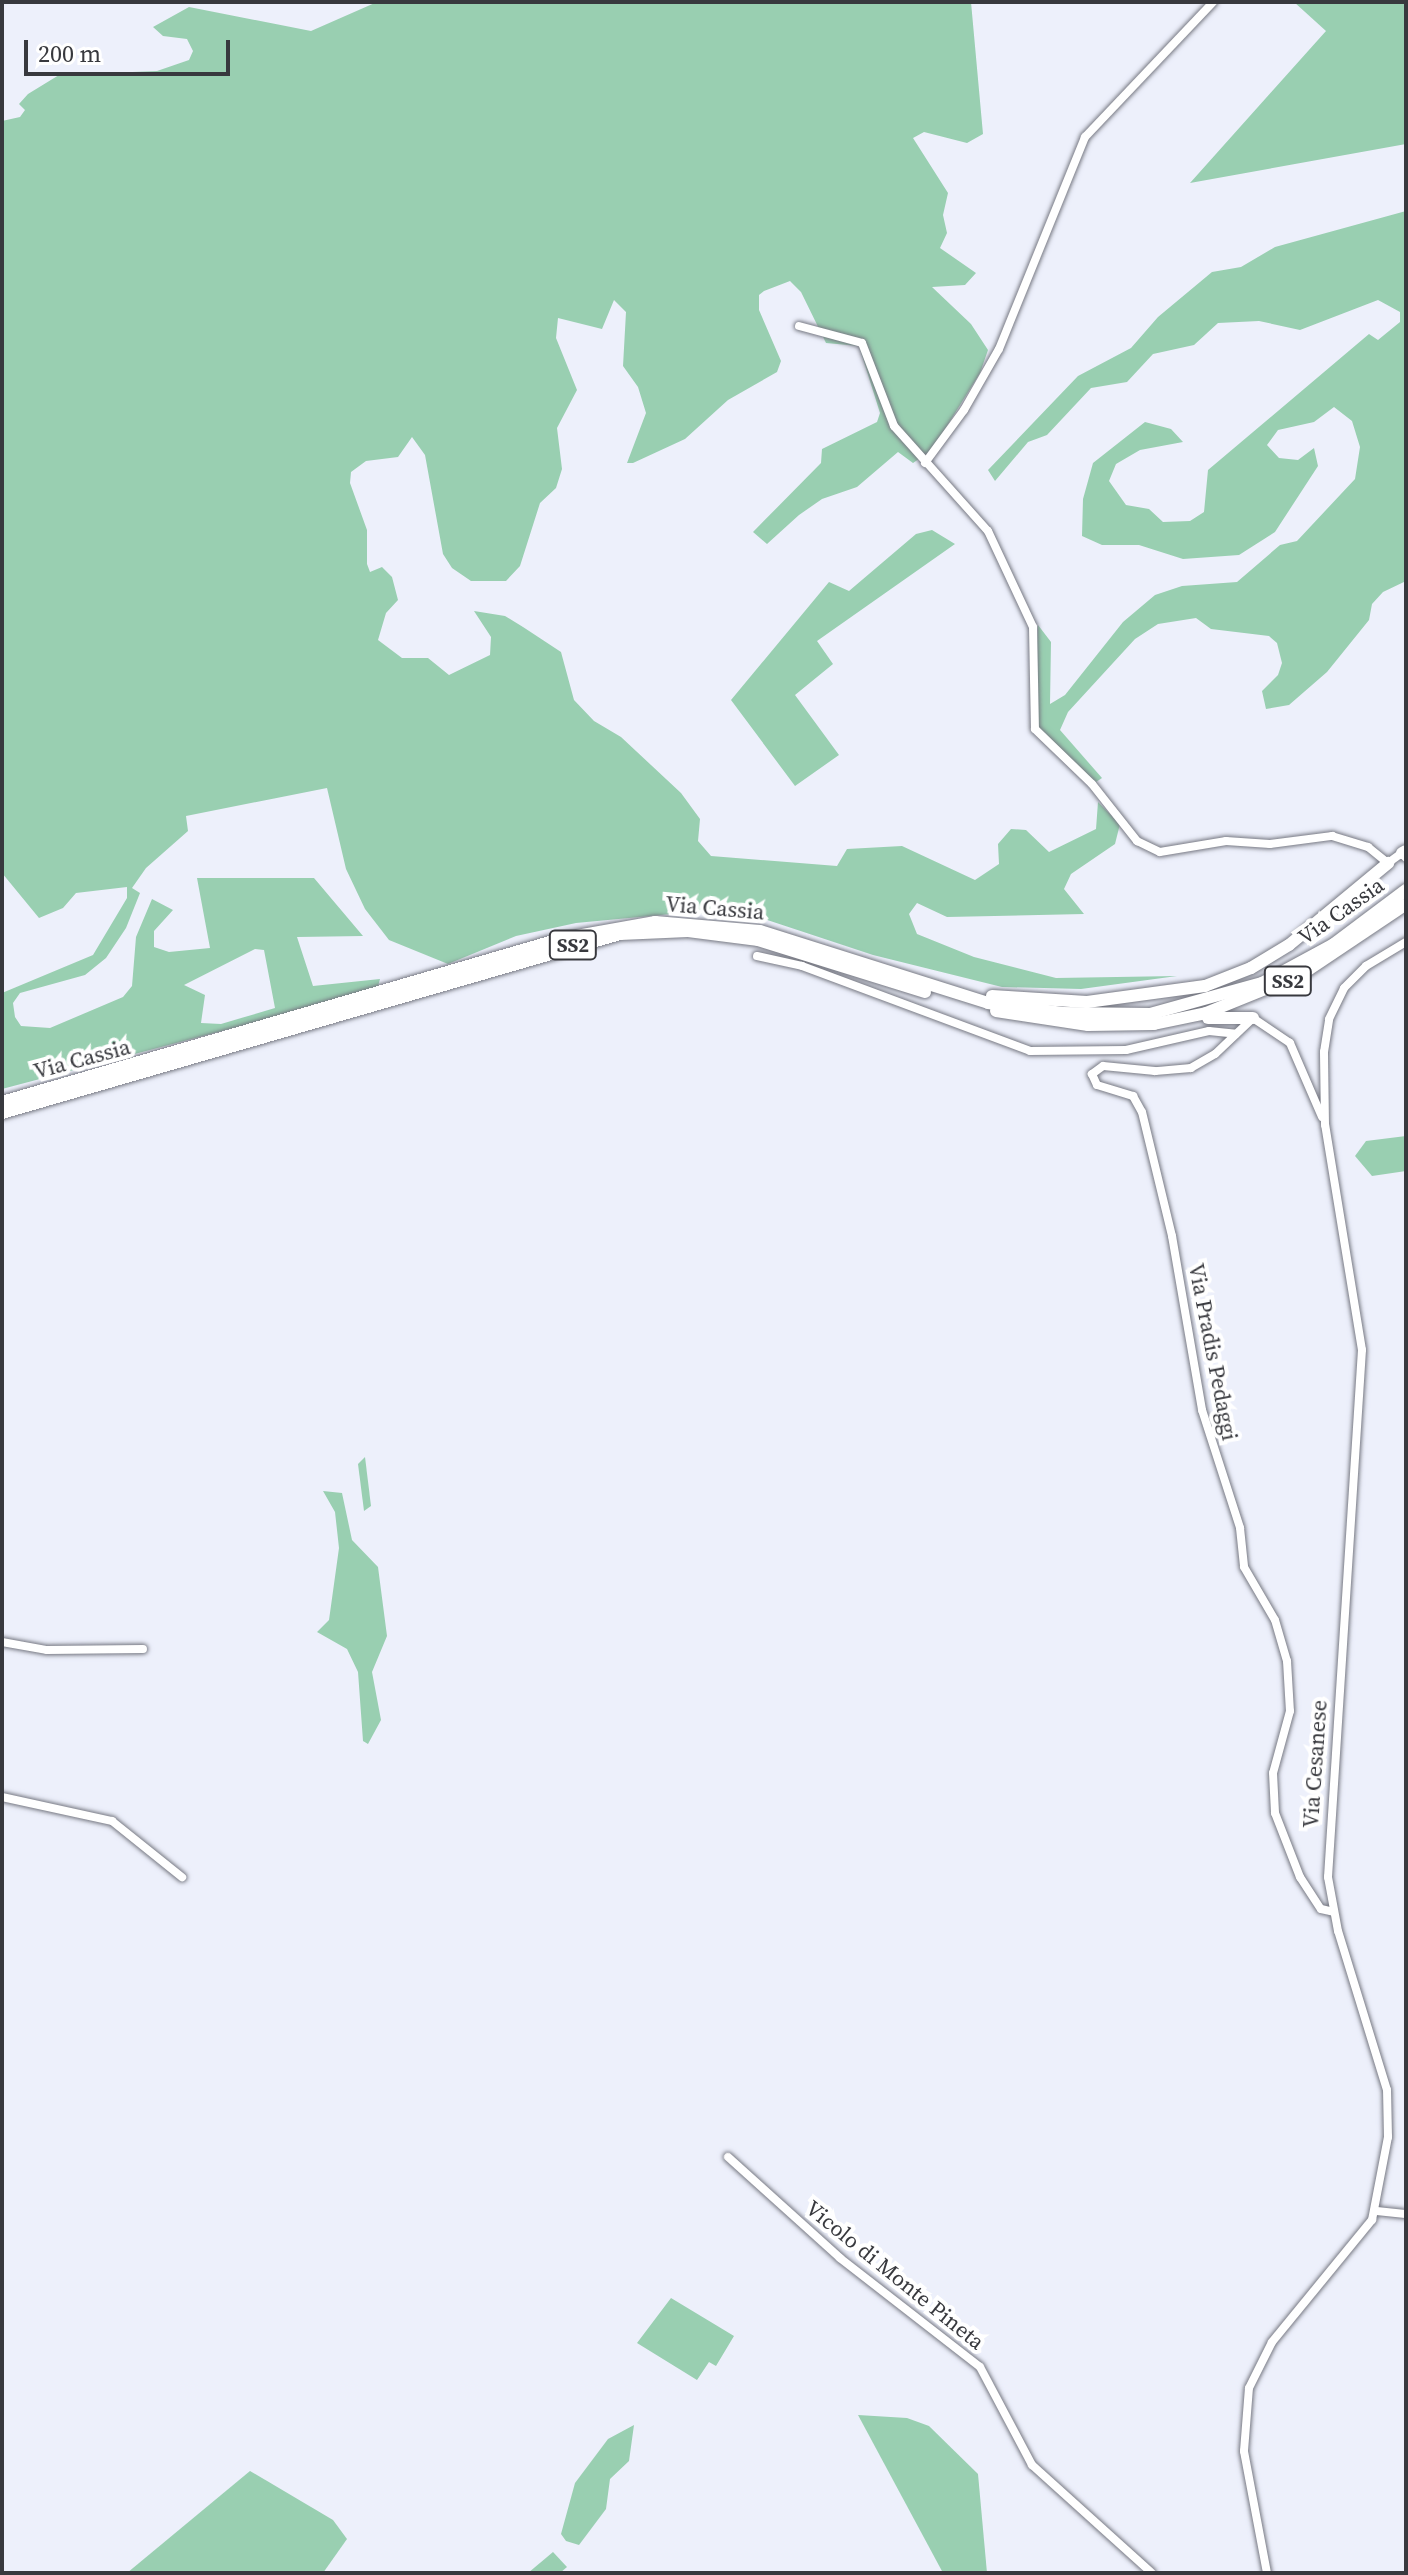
<!DOCTYPE html>
<style>
body{margin:0}
#map{position:relative;width:1408px;height:2575px;overflow:hidden;background:#edf0fb;font-family:"Source Serif 4",serif}
div>[style]{position:absolute}
.green>*{inset:0;background:#99cfb1}
.roads{filter:drop-shadow(0 0 2px #777983) drop-shadow(0 0 2px #777983)}
.minor>*{height:8px;margin:-4px;padding:0 4px;transform-origin:4px;border-radius:4px;background:#fff}
.highway>*{height:12px;margin:-6px;padding:0 6px;transform-origin:6px;border-radius:6px;background:#fff}
span{translate:-50% -50%;white-space:nowrap;text-align:center;line-height:1.15;-webkit-text-stroke:8px #fff;paint-order:stroke}
.shield-label span{padding:2px 6px;background:#fff;border:2px solid;border-radius:6px;-webkit-text-stroke-width:0}
.shield-label{font-size:20px;color:#38393e;font-weight:700}
.street-label{font-size:22px;color:#38393e}
.frame{position:absolute;inset:0;border:4px solid #38393e;pointer-events:none}
.scale{position:absolute;left:24px;top:40px;width:206px;height:36px;box-sizing:border-box;border:4px solid #38393e;border-top:0;padding-left:10px;font-size:24px;line-height:28px;white-space:nowrap;color:#38393e;-webkit-text-stroke:6px #fff;paint-order:stroke}
</style>
<div id="map">
<div class="green">
<div style="clip-path:polygon(evenodd,377px 2px,971px 2px,983px 134px,967px 143px,924px 132px,913px 138px,948px 193px,943px 215px,947px 233px,940px 248px,976px 273px,965px 285px,932px 287px,971px 324px,988px 350px,980px 373px,932px 450px,913px 463px,898px 452px,857px 487px,822px 499px,799px 515px,767px 544px,753px 532px,821px 463px,822px 449px,877px 422px,880px 413px,859px 346px,826px 343px,801px 292px,790px 281px,764px 291px,759px 295px,759px 310px,781px 361px,777px 372px,728px 400px,685px 439px,633px 463px,627px 463px,646px 413px,638px 387px,623px 366px,626px 312px,614px 300px,602px 329px,558px 318px,556px 338px,577px 390px,557px 428px,562px 469px,556px 488px,540px 503px,520px 566px,506px 581px,471px 581px,452px 568px,443px 554px,425px 455px,412px 437px,398px 457px,366px 461px,351px 472px,350px 483px,367px 530px,367px 564px,370px 572px,382px 567px,392px 577px,398px 600px,386px 613px,378px 640px,402px 658px,428px 658px,449px 675px,490px 655px,491px 637px,474px 611px,505px 616px,523px 627px,561px 652px,574px 700px,594px 721px,621px 737px,681px 793px,700px 819px,698px 841px,711px 856px,837px 866px,847px 849px,902px 846px,975px 880px,999px 864px,998px 844px,1011px 829px,1026px 830px,1049px 852px,1096px 829px,1098px 802px,1120px 824px,1115px 844px,1071px 874px,1064px 889px,1084px 914px,947px 917px,917px 903px,909px 914px,917px 934px,974px 957px,1056px 978px,1177px 976px,1081px 989px,1002px 987px,873px 955px,752px 915px,682px 913px,576px 923px,516px 936px,448px 964px,389px 940px,365px 909px,346px 869px,327px 788px,186px 816px,188px 831px,146px 868px,132px 888px,140px 893px,126px 928px,106px 958px,85px 975px,20px 993px,13px 1003px,15px 1017px,21px 1026px,50px 1028px,123px 997px,132px 986px,136px 937px,152px 899px,173px 910px,154px 931px,154px 947px,169px 952px,210px 948px,197px 878px,314px 878px,363px 936px,297px 937px,313px 986px,380px 979px,377px 990px,2px 1089px,2px 993px,93px 955px,127px 898px,127px 887px,76px 893px,63px 908px,39px 918px,2px 873px,2px 121px,20px 117px,25px 110px,19px 104px,28px 94px,59px 75px,157px 71px,189px 60px,193px 51px,187px 39px,163px 36px,153px 27px,189px 7px,311px 31px,377px 2px,255px 949px,264px 950px,275px 1008px,221px 1024px,201px 1023px,205px 995px,184px 985px,255px 949px)"></div>
<div style="clip-path:polygon(1294px 2px,1406px 2px,1406px 144px,1190px 183px,1326px 31px)"></div>
<div style="clip-path:polygon(1406px 211px,1406px 581px,1383px 592px,1372px 604px,1369px 620px,1327px 672px,1289px 705px,1266px 709px,1262px 691px,1278px 675px,1282px 663px,1277px 643px,1269px 636px,1211px 629px,1196px 618px,1158px 624px,1135px 639px,1068px 712px,1060px 730px,1102px 778px,1096px 782px,1041px 736px,1033px 713px,1038px 625px,1051px 642px,1050px 704px,1065px 695px,1123px 622px,1155px 595px,1182px 586px,1237px 582px,1280px 545px,1297px 541px,1355px 479px,1360px 447px,1352px 421px,1334px 407px,1314px 422px,1278px 430px,1267px 445px,1279px 458px,1298px 460px,1314px 448px,1318px 466px,1275px 532px,1239px 555px,1183px 559px,1139px 545px,1102px 545px,1082px 536px,1083px 499px,1093px 463px,1145px 422px,1171px 429px,1183px 442px,1140px 450px,1116px 464px,1109px 481px,1126px 505px,1149px 509px,1163px 522px,1190px 521px,1204px 512px,1208px 470px,1369px 334px,1378px 340px,1400px 322px,1400px 312px,1378px 300px,1300px 330px,1259px 321px,1218px 323px,1194px 345px,1153px 354px,1127px 382px,1091px 388px,1047px 435px,1028px 442px,995px 481px,988px 470px,1078px 376px,1131px 348px,1158px 317px,1212px 272px,1241px 267px,1275px 247px)"></div>
<div style="clip-path:polygon(932px 530px,955px 544px,817px 641px,833px 664px,795px 695px,839px 755px,795px 786px,731px 700px,829px 582px,849px 591px,916px 534px)"></div>
<div style="clip-path:polygon(1406px 1136px,1406px 1171px,1372px 1176px,1355px 1156px,1366px 1141px)"></div>
<div style="clip-path:polygon(365px 1457px,371px 1506px,364px 1511px,358px 1464px)"></div>
<div style="clip-path:polygon(323px 1491px,342px 1493px,352px 1540px,378px 1567px,387px 1636px,372px 1672px,381px 1720px,368px 1744px,363px 1741px,358px 1672px,347px 1649px,317px 1632px,329px 1620px,339px 1548px,335px 1512px)"></div>
<div style="clip-path:polygon(671px 2298px,734px 2336px,716px 2366px,709px 2362px,697px 2380px,637px 2343px)"></div>
<div style="clip-path:polygon(858px 2415px,907px 2418px,929px 2426px,978px 2474px,987px 2573px,943px 2573px)"></div>
<div style="clip-path:polygon(634px 2425px,629px 2461px,610px 2479px,606px 2509px,579px 2545px,566px 2541px,561px 2534px,575px 2483px,608px 2439px)"></div>
<div style="clip-path:polygon(250px 2471px,333px 2520px,347px 2539px,323px 2573px,127px 2573px)"></div>
<div style="clip-path:polygon(553px 2552px,567px 2567px,560px 2573px,528px 2573px)"></div>
</div>
<div class="roads">
<div class="minor">
<div style="left:799px;top:326px;width:65px;rotate:15.1deg"></div>
<div style="left:862px;top:343px;width:89px;rotate:68.9deg"></div>
<div style="left:894px;top:426px;width:141px;rotate:48.2deg"></div>
<div style="left:988px;top:531px;width:106px;rotate:64.9deg"></div>
<div style="left:1033px;top:627px;width:102px;rotate:88.9deg"></div>
<div style="left:1035px;top:729px;width:79px;rotate:44deg"></div>
<div style="left:1092px;top:784px;width:73px;rotate:51.7deg"></div>
<div style="left:1137px;top:841px;width:25px;rotate:26deg"></div>
<div style="left:1160px;top:852px;width:67px;rotate:-9.5deg"></div>
<div style="left:1226px;top:841px;width:44px;rotate:3.9deg"></div>
<div style="left:1270px;top:844px;width:63px;rotate:-7.4deg"></div>
<div style="left:1332px;top:836px;width:38px;rotate:17deg"></div>
<div style="left:1368px;top:847px;width:26px;rotate:39deg"></div>
<div style="left:1388px;top:863px;width:17px;rotate:-36deg"></div>
<div style="left:1402px;top:853px;width:6px;rotate:51deg"></div>
<div style="left:925px;top:463px;width:66px;rotate:-53.7deg"></div>
<div style="left:964px;top:410px;width:70px;rotate:-60.2deg"></div>
<div style="left:999px;top:349px;width:229px;rotate:-67.9deg"></div>
<div style="left:1085px;top:137px;width:186px;rotate:-46.5deg"></div>
<div style="left:757px;top:956px;width:46px;rotate:12.5deg"></div>
<div style="left:802px;top:966px;width:243px;rotate:20.4deg"></div>
<div style="left:1030px;top:1051px;width:96px;rotate:-0.6deg"></div>
<div style="left:1126px;top:1050px;width:85px;rotate:-12.9deg"></div>
<div style="left:1209px;top:1031px;width:27px;rotate:6deg"></div>
<div style="left:1322px;top:1117px;width:81px;rotate:-113.4deg"></div>
<div style="left:1290px;top:1043px;width:45px;rotate:-146deg"></div>
<div style="left:1253px;top:1018px;width:52px;rotate:136.5deg"></div>
<div style="left:1215px;top:1054px;width:28px;rotate:150deg"></div>
<div style="left:1191px;top:1068px;width:36px;rotate:175deg"></div>
<div style="left:1155px;top:1071px;width:52px;rotate:-174.5deg"></div>
<div style="left:1103px;top:1066px;width:14px;rotate:144deg"></div>
<div style="left:1092px;top:1074px;width:12px;rotate:66deg"></div>
<div style="left:1097px;top:1085px;width:38px;rotate:17deg"></div>
<div style="left:1133px;top:1096px;width:18px;rotate:61deg"></div>
<div style="left:1142px;top:1112px;width:128px;rotate:76.4deg"></div>
<div style="left:1172px;top:1236px;width:177px;rotate:80.2deg"></div>
<div style="left:1202px;top:1410px;width:124px;rotate:72.1deg"></div>
<div style="left:1240px;top:1528px;width:39px;rotate:84deg"></div>
<div style="left:1244px;top:1567px;width:61px;rotate:59.7deg"></div>
<div style="left:1275px;top:1620px;width:43px;rotate:73.7deg"></div>
<div style="left:1287px;top:1661px;width:50px;rotate:86.6deg"></div>
<div style="left:1290px;top:1711px;width:64px;rotate:105.3deg"></div>
<div style="left:1273px;top:1773px;width:40px;rotate:87.1deg"></div>
<div style="left:1275px;top:1813px;width:69px;rotate:68.7deg"></div>
<div style="left:1300px;top:1877px;width:38px;rotate:57deg"></div>
<div style="left:1321px;top:1909px;width:13px;rotate:13deg"></div>
<div style="left:2px;top:1642px;width:46px;rotate:10.1deg"></div>
<div style="left:47px;top:1650px;width:96px;rotate:-0.6deg"></div>
<div style="left:2px;top:1797px;width:113px;rotate:12.3deg"></div>
<div style="left:112px;top:1821px;width:90px;rotate:38.7deg"></div>
<div style="left:728px;top:2157px;width:151px;rotate:42deg"></div>
<div style="left:840px;top:2258px;width:177px;rotate:37.9deg"></div>
<div style="left:980px;top:2367px;width:111px;rotate:62deg"></div>
<div style="left:1032px;top:2465px;width:161px;rotate:42deg"></div>
<div style="left:1376px;top:2211px;width:30px;rotate:6deg"></div>
<div style="left:1267px;top:2573px;width:124px;rotate:-100.7deg"></div>
<div style="left:1244px;top:2451px;width:63px;rotate:-85.5deg"></div>
<div style="left:1249px;top:2388px;width:51px;rotate:-63.4deg"></div>
<div style="left:1272px;top:2342px;width:158px;rotate:-50.7deg"></div>
<div style="left:1372px;top:2220px;width:85px;rotate:-79.1deg"></div>
<div style="left:1388px;top:2137px;width:47px;rotate:-91.2deg"></div>
<div style="left:1387px;top:2090px;width:166px;rotate:-107.1deg"></div>
<div style="left:1338px;top:1931px;width:55px;rotate:-100.5deg"></div>
<div style="left:1328px;top:1877px;width:528px;rotate:-86.31deg"></div>
<div style="left:1362px;top:1350px;width:228px;rotate:-99.3deg"></div>
<div style="left:1325px;top:1125px;width:73px;rotate:-90.8deg"></div>
<div style="left:1324px;top:1052px;width:33px;rotate:-81deg"></div>
<div style="left:1329px;top:1019px;width:34px;rotate:-64deg"></div>
<div style="left:1344px;top:988px;width:31px;rotate:-45deg"></div>
<div style="left:1366px;top:966px;width:47px;rotate:-31deg"></div>
</div>
<div class="highway">
<div style="left:1402px;top:853px;width:4px;rotate:-27deg"></div>
<div style="left:992px;top:996px;width:95px;rotate:3.6deg"></div>
<div style="left:1087px;top:1002px;width:119px;rotate:-7.7deg"></div>
<div style="left:1205px;top:986px;width:49px;rotate:-21.4deg"></div>
<div style="left:1251px;top:968px;width:44px;rotate:-31.2deg"></div>
<div style="left:1289px;top:945px;width:129px;rotate:-39.6deg"></div>
<div style="left:996px;top:1011px;width:93px;rotate:8.7deg"></div>
<div style="left:1088px;top:1025px;width:66px;rotate:-0.9deg"></div>
<div style="left:1154px;top:1024px;width:53px;rotate:-11.9deg"></div>
<div style="left:1206px;top:1013px;width:104px;rotate:-22.1deg"></div>
<div style="left:1302px;top:974px;width:125px;rotate:-33.9deg"></div>
<div style="left:1208px;top:1018px;width:45px"></div>
<div style="left:2px;top:1102px;width:581px;rotate:-16.28deg"></div>
<div style="left:560px;top:939px;width:97px;rotate:-10.1deg"></div>
<div style="left:655px;top:922px;width:105px;rotate:4.9deg"></div>
<div style="left:760px;top:931px;width:239px;rotate:17.5deg"></div>
<div style="left:988px;top:1003px;width:75px;rotate:7.7deg"></div>
<div style="left:1062px;top:1013px;width:88px;rotate:0.7deg"></div>
<div style="left:1150px;top:1014px;width:116px;rotate:-15.5deg"></div>
<div style="left:1262px;top:983px;width:82px;rotate:-28.4deg"></div>
<div style="left:1334px;top:944px;width:90px;rotate:-36.9deg"></div>
<div style="left:2px;top:1113px;width:643px;rotate:-16.15deg"></div>
<div style="left:620px;top:934px;width:68px;rotate:-2.5deg"></div>
<div style="left:688px;top:931px;width:71px;rotate:7.3deg"></div>
<div style="left:758px;top:940px;width:175px;rotate:17.3deg"></div>
</div>
</div>
<div class="shield-label">
<span style="left:573px;top:945px">SS2</span>
<span style="left:1288px;top:981px">SS2</span>
</div>
<div class="street-label">
<span style="left:715px;top:908px;rotate:5deg">Via Cassia</span>
<span style="left:1341px;top:911px;rotate:-35deg">Via Cassia</span>
<span style="left:82px;top:1059px;rotate:-15deg">Via Cassia</span>
<span style="left:1213px;top:1352px;rotate:79deg">Via Pradis Pedaggi</span>
<span style="left:1315px;top:1764px;rotate:-86deg">Via Cesanese</span>
<span style="left:895px;top:2275px;rotate:39deg">Vicolo di Monte Pineta</span>
</div>
<div class="frame"></div>
<div class="scale">200 m</div>
</div>
